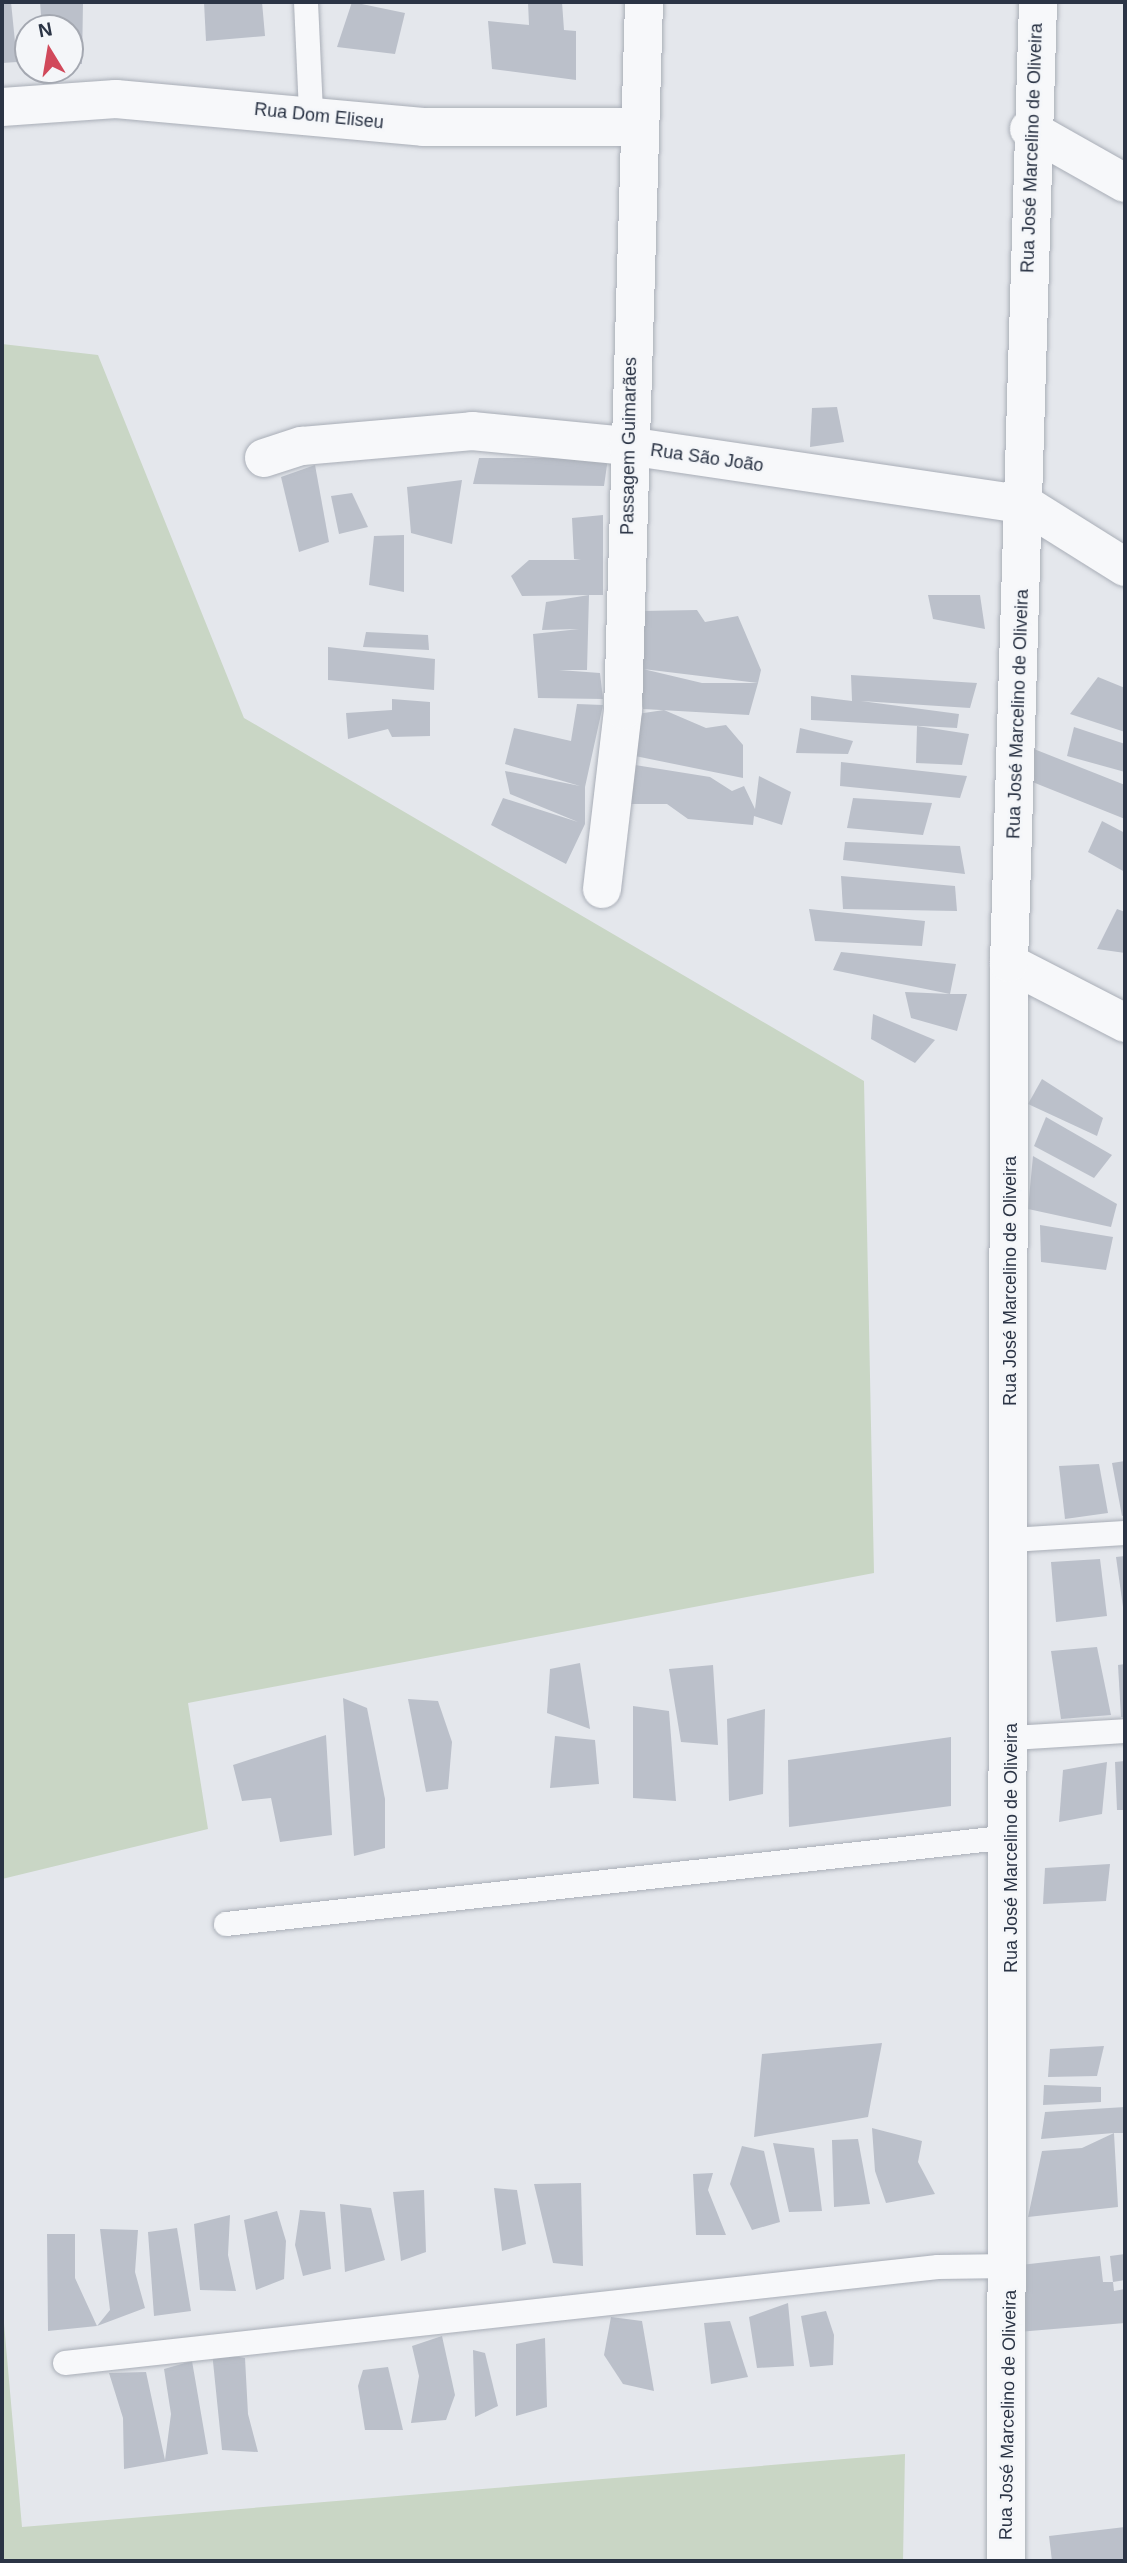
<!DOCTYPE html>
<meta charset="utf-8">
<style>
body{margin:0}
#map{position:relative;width:1127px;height:2563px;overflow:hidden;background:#e4e7ec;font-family:Arial,sans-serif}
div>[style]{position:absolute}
.green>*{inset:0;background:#c9d6c5}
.building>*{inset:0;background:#bbc0ca}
.roads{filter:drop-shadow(0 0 2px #a9aeb7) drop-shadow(0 0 2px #a9aeb7)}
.service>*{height:24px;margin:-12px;padding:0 12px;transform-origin:12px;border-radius:12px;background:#f7f8fa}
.minor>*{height:38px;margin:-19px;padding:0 19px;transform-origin:19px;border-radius:19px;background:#f7f8fa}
.tertiary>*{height:38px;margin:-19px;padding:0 19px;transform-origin:19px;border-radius:19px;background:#f7f8fa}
span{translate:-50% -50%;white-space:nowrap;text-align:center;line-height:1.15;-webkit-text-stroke:5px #f4f6f9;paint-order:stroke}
.street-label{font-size:18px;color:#2b3445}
.frame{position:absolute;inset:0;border:4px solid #2b3445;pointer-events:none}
.north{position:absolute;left:14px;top:14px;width:70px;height:70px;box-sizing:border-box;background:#f4f6f9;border:2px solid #a4a8b1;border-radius:50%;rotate:349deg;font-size:19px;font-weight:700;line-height:28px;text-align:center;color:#2b3445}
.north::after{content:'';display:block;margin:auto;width:24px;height:32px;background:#d1495b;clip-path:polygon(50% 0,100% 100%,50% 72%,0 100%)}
</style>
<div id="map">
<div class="green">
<div style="clip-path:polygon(2px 344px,98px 355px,244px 718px,864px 1081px,874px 1573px,188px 1703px,208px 1829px,2px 1879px)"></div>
<div style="clip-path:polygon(2px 2301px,22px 2527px,905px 2454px,903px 2561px,2px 2561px)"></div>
</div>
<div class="building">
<div style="clip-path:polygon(2px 2px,11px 2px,17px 62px,2px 63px)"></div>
<div style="clip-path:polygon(40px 2px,83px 2px,82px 64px,70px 63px,70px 28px,42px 28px)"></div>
<div style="clip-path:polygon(204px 2px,262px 2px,265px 36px,206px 41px)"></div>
<div style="clip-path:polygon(352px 2px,405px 13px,395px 54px,337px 47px)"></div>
<div style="clip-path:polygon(528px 2px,562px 2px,564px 30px,576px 31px,576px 80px,492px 69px,488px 21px,529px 25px)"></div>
<div style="clip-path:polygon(837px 407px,844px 442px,810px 447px,812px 408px)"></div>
<div style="clip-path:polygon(479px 458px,608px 458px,604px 486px,473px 484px)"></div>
<div style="clip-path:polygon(315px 465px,329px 542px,299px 552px,281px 477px)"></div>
<div style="clip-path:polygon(462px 480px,452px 544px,411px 533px,407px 487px)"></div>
<div style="clip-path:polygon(352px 493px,368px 527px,339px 534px,331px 496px)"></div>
<div style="clip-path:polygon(603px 515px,603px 595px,589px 595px,587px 670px,559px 670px,600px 673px,603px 699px,538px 698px,533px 634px,579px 629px,542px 630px,546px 602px,589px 595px,522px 596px,511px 576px,529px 560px,581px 560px,574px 559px,572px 518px)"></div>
<div style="clip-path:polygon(404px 535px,404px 592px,369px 585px,374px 536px)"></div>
<div style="clip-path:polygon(928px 595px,980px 595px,985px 629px,933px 619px)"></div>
<div style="clip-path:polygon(697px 610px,705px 622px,738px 616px,761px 670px,758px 683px,643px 669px,702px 683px,758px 683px,749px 715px,643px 709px,640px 669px,642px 611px)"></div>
<div style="clip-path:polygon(366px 632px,428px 635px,429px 650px,363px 647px)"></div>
<div style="clip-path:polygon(328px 647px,435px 659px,434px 690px,328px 680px)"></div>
<div style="clip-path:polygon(851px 675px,977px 683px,970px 708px,861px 701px,959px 714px,957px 728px,811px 720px,811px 696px,852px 701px)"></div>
<div style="clip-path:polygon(1098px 677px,1125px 688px,1125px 732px,1070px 714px)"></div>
<div style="clip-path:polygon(392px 699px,430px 702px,430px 736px,392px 737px,388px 729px,348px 739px,346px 713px,392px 710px)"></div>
<div style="clip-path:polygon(577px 704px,603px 705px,585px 787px,585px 824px,566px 864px,491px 825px,503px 798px,578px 822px,510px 794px,505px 771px,580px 786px,505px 764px,514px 728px,571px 741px)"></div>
<div style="clip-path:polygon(664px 710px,706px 728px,726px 725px,743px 745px,743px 778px,635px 756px,637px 714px)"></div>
<div style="clip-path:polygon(917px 726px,969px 734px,962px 765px,916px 763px)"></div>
<div style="clip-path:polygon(1074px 727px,1125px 744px,1125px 772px,1067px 756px)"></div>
<div style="clip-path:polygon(800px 728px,853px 741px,848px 754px,796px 753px)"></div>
<div style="clip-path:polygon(1034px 749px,1125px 785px,1125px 819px,1030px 781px)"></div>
<div style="clip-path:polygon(841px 762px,967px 776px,960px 798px,840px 786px)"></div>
<div style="clip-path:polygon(635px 765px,710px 777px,732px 791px,744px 786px,755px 809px,759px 776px,791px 792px,782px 825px,754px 816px,753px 825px,688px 819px,667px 804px,631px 804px)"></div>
<div style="clip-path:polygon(853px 798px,932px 803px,923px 835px,847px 828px)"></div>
<div style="clip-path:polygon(1102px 821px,1125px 833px,1125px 872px,1088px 852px)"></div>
<div style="clip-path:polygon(845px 842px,960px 846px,965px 874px,843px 860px)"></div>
<div style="clip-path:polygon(841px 876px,955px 886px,957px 911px,843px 909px)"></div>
<div style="clip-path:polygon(809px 909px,925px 921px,922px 946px,815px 941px)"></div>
<div style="clip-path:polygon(1117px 909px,1125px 912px,1125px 953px,1097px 949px)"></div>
<div style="clip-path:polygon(841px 952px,956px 964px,950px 994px,967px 994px,957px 1031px,911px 1018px,905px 992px,950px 994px,833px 970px)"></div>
<div style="clip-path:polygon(873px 1014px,935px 1040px,915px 1063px,871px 1039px)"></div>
<div style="clip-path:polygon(1042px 1079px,1103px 1118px,1097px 1136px,1028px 1104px)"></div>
<div style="clip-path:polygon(1046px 1117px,1112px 1155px,1094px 1178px,1034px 1146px)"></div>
<div style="clip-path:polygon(1033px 1156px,1117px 1204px,1111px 1227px,1028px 1209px)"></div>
<div style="clip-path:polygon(1040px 1225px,1113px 1237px,1106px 1270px,1041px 1262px)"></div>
<div style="clip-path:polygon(1125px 1461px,1125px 1515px,1122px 1516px,1112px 1463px)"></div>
<div style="clip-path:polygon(1099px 1464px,1108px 1513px,1065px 1519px,1059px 1466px)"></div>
<div style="clip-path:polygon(1125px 1556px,1125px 1614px,1124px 1614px,1116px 1557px)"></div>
<div style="clip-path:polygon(1100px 1559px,1107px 1616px,1056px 1622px,1051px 1562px)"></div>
<div style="clip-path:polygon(1097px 1647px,1111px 1715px,1061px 1719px,1051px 1651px)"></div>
<div style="clip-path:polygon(580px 1663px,590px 1729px,547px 1713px,550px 1669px)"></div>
<div style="clip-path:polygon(1125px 1664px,1125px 1717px,1121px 1717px,1118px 1665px)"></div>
<div style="clip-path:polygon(713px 1665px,718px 1745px,681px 1742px,669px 1669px)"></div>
<div style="clip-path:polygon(343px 1698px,367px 1708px,385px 1799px,385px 1848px,354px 1856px)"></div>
<div style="clip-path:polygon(408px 1699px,438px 1701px,452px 1742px,448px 1789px,426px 1792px)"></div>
<div style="clip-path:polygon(633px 1706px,669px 1711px,676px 1801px,633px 1798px)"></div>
<div style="clip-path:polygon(765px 1709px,763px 1794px,729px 1801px,727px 1719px)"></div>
<div style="clip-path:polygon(326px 1735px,332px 1835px,280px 1842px,271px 1798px,242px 1801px,233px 1765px)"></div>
<div style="clip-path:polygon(555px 1736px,595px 1740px,599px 1784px,550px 1788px)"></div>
<div style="clip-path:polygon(951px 1737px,951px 1806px,789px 1827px,788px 1760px)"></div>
<div style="clip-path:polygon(1125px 1761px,1125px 1810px,1117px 1810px,1115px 1762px)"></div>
<div style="clip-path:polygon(1107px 1762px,1102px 1814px,1059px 1822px,1063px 1770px)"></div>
<div style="clip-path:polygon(1110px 1864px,1106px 1901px,1043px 1904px,1045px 1868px)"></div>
<div style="clip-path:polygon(882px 2043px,868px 2117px,754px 2137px,762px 2054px)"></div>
<div style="clip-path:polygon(1104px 2046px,1097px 2076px,1048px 2077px,1050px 2049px)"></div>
<div style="clip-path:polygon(1044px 2085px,1101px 2087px,1101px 2102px,1043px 2105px)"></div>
<div style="clip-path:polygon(1125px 2107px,1125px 2133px,1114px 2133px,1118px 2207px,1028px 2217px,1042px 2151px,1082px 2148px,1114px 2133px,1041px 2139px,1045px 2112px)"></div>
<div style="clip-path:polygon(872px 2128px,922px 2141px,918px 2162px,935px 2194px,886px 2203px,875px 2171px)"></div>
<div style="clip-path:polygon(858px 2139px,870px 2204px,834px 2207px,832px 2140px)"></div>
<div style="clip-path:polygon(773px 2143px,814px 2148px,822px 2211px,789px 2212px)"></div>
<div style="clip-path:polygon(742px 2146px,764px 2151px,780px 2222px,752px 2230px,730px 2184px)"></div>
<div style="clip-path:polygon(713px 2173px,708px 2190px,726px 2235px,696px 2235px,693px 2174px)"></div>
<div style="clip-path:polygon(581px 2183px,583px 2266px,553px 2263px,534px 2184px)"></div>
<div style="clip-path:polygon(494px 2188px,517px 2190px,526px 2244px,502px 2251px)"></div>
<div style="clip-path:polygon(424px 2190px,426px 2252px,401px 2261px,393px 2192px)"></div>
<div style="clip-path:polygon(340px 2204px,371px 2208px,385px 2260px,345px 2272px)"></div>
<div style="clip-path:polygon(300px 2210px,325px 2212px,331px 2269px,303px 2276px,295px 2245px)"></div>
<div style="clip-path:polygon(277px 2211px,286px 2241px,284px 2279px,256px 2290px,244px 2220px)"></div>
<div style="clip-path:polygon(230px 2215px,228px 2255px,236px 2291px,200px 2290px,194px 2224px)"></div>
<div style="clip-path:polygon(177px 2228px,191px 2311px,154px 2316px,148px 2232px)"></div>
<div style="clip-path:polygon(100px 2229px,138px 2230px,135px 2272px,145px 2308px,97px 2326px,110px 2310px)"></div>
<div style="clip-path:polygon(47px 2234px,75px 2234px,75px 2278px,97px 2326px,48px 2331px)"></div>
<div style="clip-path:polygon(1125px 2254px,1125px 2280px,1113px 2282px,1110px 2256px)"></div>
<div style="clip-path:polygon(1100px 2256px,1103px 2282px,1113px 2282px,1114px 2291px,1125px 2289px,1125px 2323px,1018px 2332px,1011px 2266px)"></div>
<div style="clip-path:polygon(788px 2303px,794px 2366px,757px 2368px,749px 2317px)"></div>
<div style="clip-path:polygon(826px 2311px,834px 2335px,833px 2365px,810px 2367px,801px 2316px)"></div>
<div style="clip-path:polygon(611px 2317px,642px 2321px,654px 2391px,623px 2384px,604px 2355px)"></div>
<div style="clip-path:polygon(730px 2321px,748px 2377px,711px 2384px,704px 2323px)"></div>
<div style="clip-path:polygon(442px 2336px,455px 2395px,446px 2420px,411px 2423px,419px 2376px,412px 2346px)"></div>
<div style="clip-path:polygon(545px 2338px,547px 2407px,516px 2416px,516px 2344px)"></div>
<div style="clip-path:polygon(473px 2350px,485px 2353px,498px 2406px,475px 2417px)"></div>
<div style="clip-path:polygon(212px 2352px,245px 2358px,248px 2414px,258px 2452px,222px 2450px)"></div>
<div style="clip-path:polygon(192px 2361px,208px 2454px,124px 2469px,123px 2418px,109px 2373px,146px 2372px,165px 2460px,171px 2414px,164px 2369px)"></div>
<div style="clip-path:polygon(388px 2367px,403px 2430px,365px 2430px,358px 2386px,363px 2370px)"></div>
<div style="clip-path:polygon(1125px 2527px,1125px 2561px,1052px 2561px,1049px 2536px)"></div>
</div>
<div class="roads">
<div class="service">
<div style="left:306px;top:2px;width:112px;rotate:87.4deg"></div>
<div style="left:1011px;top:1540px;width:114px;rotate:-3.5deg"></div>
<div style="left:1012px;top:1738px;width:113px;rotate:-3.5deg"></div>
<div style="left:226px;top:1924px;width:789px;rotate:-6.33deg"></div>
<div style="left:65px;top:2363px;width:878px;rotate:-6.28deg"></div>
<div style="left:938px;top:2267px;width:73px;rotate:-0.8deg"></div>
</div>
<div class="minor">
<div style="left:2px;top:107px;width:114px;rotate:-4deg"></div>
<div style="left:116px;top:99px;width:308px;rotate:5.2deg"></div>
<div style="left:423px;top:127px;width:214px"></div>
<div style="left:1029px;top:129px;width:110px;rotate:29.4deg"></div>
<div style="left:264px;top:458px;width:40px;rotate:-18deg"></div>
<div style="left:302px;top:446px;width:171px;rotate:-5deg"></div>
<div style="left:472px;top:431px;width:157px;rotate:5.5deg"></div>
<div style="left:628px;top:446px;width:402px;rotate:8.4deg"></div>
<div style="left:1026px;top:505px;width:117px;rotate:32.1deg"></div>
<div style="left:602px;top:889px;width:180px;rotate:-83.3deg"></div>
<div style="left:623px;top:710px;width:708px;rotate:-88.3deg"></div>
<div style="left:1009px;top:963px;width:131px;rotate:27.3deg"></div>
</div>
<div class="tertiary">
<div style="left:1006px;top:2561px;width:1598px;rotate:-89.89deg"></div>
<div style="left:1009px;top:963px;width:961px;rotate:-88.27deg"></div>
</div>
</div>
<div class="street-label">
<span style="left:319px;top:116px;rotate:6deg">Rua Dom Eliseu</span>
<span style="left:1032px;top:148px;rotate:-88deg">Rua José Marcelino de Oliveira</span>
<span style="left:629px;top:446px;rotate:-89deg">Passagem Guimarães</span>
<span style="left:707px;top:458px;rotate:8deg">Rua São João</span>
<span style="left:1018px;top:714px;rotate:-88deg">Rua José Marcelino de Oliveira</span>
<span style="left:1010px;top:1281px;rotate:-90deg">Rua José Marcelino de Oliveira</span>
<span style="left:1011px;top:1848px;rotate:-90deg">Rua José Marcelino de Oliveira</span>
<span style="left:1008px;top:2415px;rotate:-89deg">Rua José Marcelino de Oliveira</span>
</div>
<div class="frame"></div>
<div class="north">N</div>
</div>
